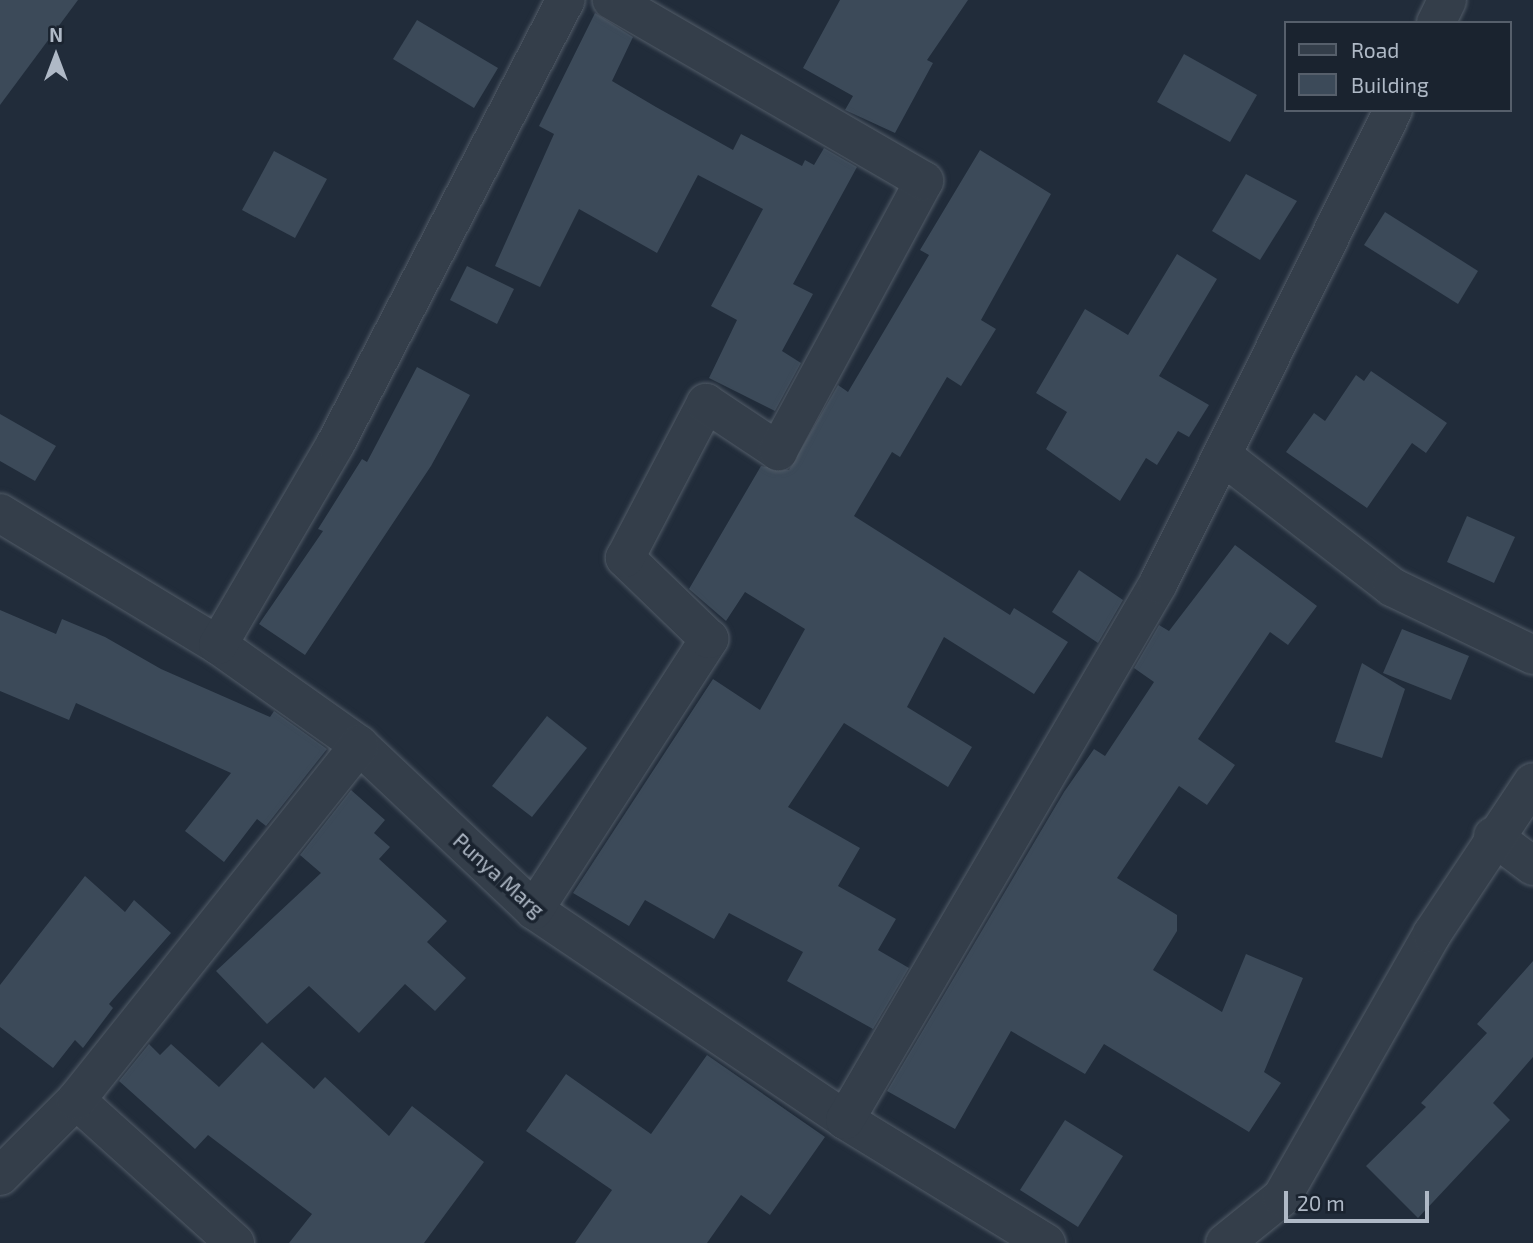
<!DOCTYPE html>
<style>
body{margin:0}
#map{position:relative;width:1533px;height:1243px;overflow:hidden;background:#212c3a;font-family:"Exo 2",sans-serif}
div>[style]{position:absolute}
.building>*{inset:0;background:#3c4a59}
.roads{filter:drop-shadow(0 0 2px #525c68) drop-shadow(0 0 2px #525c68)}
.street>*{height:38px;margin:-19px;padding:0 19px;transform-origin:19px;border-radius:19px;background:#343e4a}
span{translate:-50% -50%;white-space:nowrap;text-align:center;line-height:1.15;-webkit-text-stroke:7px #1a232f;paint-order:stroke}
.street-label{font-size:21px;color:#afb9c6}
.legend{position:absolute;left:1284px;top:21px;width:228px;height:91px;box-sizing:border-box;background:#1a232f;border:2px solid #565f6b;margin:0;padding:9px 12px;list-style:none;font-size:21px;color:#afb9c6}
.legend li{display:flex;align-items:center;gap:14px;height:35px}
.legend b{width:35px;border:2px solid #565f6b}
.north{position:absolute;left:21px;top:21px;width:70px;height:70px;-webkit-text-stroke:5px #1a232f;paint-order:stroke;rotate:0deg;font-size:19px;font-weight:700;line-height:28px;text-align:center;color:#afb9c6}
.north::after{content:'';display:block;margin:auto;width:24px;height:32px;background:#afb9c6;clip-path:polygon(50% 0,100% 100%,50% 72%,0 100%)}
.scale{position:absolute;left:1284px;top:1191px;width:145px;height:32px;box-sizing:border-box;border:4px solid #afb9c6;border-top:0;padding-left:9px;font-size:21px;line-height:24px;white-space:nowrap;color:#afb9c6;-webkit-text-stroke:5px #1a232f;paint-order:stroke}
</style>
<div id="map">
<div class="building">
<div style="clip-path:polygon(0 0,78px 0,0 105px)"></div>
<div style="clip-path:polygon(840px 0,968px 0,927px 60px,933px 63px,895px 133px,845px 110px,853px 96px,803px 68px)"></div>
<div style="clip-path:polygon(595px 13px,633px 37px,612px 81px,656px 107px,733px 150px,741px 134px,802px 166px,805px 160px,814px 165px,824px 148px,857px 167px,793px 284px,813px 294px,782px 351px,801px 363px,775px 411px,709px 378px,737px 320px,711px 306px,763px 209px,698px 175px,657px 253px,579px 209px,540px 287px,495px 266px,554px 134px,539px 126px)"></div>
<div style="clip-path:polygon(417px 20px,498px 68px,474px 108px,393px 59px)"></div>
<div style="clip-path:polygon(1184px 54px,1257px 95px,1230px 142px,1157px 102px)"></div>
<div style="clip-path:polygon(980px 150px,1051px 194px,981px 320px,996px 329px,961px 386px,947px 377px,900px 457px,892px 452px,854px 516px,1010px 615px,1014px 608px,1068px 642px,1034px 694px,944px 637px,907px 707px,972px 747px,948px 787px,844px 723px,788px 807px,860px 848px,838px 886px,896px 919px,878px 950px,909px 968px,873px 1029px,787px 981px,803px 952px,729px 913px,714px 939px,645px 900px,629px 926px,573px 893px,713px 679px,760px 710px,805px 629px,745px 592px,726px 621px,689px 589px,761px 466px,789px 470px,838px 385px,848px 392px,929px 255px,920px 250px)"></div>
<div style="clip-path:polygon(274px 151px,327px 179px,295px 238px,242px 210px)"></div>
<div style="clip-path:polygon(1246px 174px,1297px 201px,1260px 260px,1212px 231px)"></div>
<div style="clip-path:polygon(1385px 212px,1478px 271px,1458px 304px,1364px 245px)"></div>
<div style="clip-path:polygon(1177px 254px,1217px 279px,1159px 376px,1209px 405px,1189px 437px,1178px 431px,1157px 465px,1146px 458px,1120px 501px,1046px 449px,1067px 412px,1036px 393px,1085px 309px,1128px 335px)"></div>
<div style="clip-path:polygon(467px 266px,514px 289px,497px 324px,450px 300px)"></div>
<div style="clip-path:polygon(417px 367px,470px 395px,431px 466px,305px 655px,259px 624px,323px 531px,318px 529px,362px 459px,367px 462px)"></div>
<div style="clip-path:polygon(1371px 371px,1447px 423px,1426px 453px,1412px 443px,1367px 508px,1286px 452px,1314px 413px,1325px 421px,1356px 375px,1364px 381px)"></div>
<div style="clip-path:polygon(0 414px,56px 446px,35px 481px,0 461px)"></div>
<div style="clip-path:polygon(1467px 516px,1515px 537px,1494px 583px,1447px 562px)"></div>
<div style="clip-path:polygon(1235px 545px,1317px 606px,1288px 645px,1270px 632px,1198px 739px,1235px 765px,1207px 805px,1179px 786px,1117px 878px,1177px 915px,1177px 931px,1153px 970px,1222px 1012px,1246px 954px,1303px 978px,1264px 1072px,1281px 1083px,1249px 1132px,1104px 1044px,1085px 1074px,1011px 1031px,955px 1129px,887px 1091px,1064px 792px,1094px 749px,1105px 756px,1154px 682px,1134px 668px,1159px 625px,1169px 631px)"></div>
<div style="clip-path:polygon(1079px 570px,1123px 600px,1098px 643px,1052px 612px)"></div>
<div style="clip-path:polygon(0 610px,56px 634px,62px 619px,105px 637px,161px 669px,270px 717px,274px 711px,327px 749px,266px 826px,257px 819px,224px 862px,185px 831px,231px 773px,76px 703px,69px 720px,0 691px)"></div>
<div style="clip-path:polygon(1402px 629px,1469px 656px,1451px 700px,1383px 673px)"></div>
<div style="clip-path:polygon(1362px 663px,1405px 689px,1382px 758px,1335px 742px)"></div>
<div style="clip-path:polygon(547px 716px,587px 748px,532px 817px,492px 786px)"></div>
<div style="clip-path:polygon(351px 790px,385px 820px,374px 833px,390px 847px,379px 859px,447px 921px,427px 942px,466px 978px,435px 1011px,405px 984px,359px 1033px,309px 986px,267px 1024px,216px 971px,321px 873px,300px 855px)"></div>
<div style="clip-path:polygon(85px 876px,125px 912px,134px 900px,171px 933px,109px 1004px,113px 1008px,83px 1048px,75px 1040px,53px 1068px,0 1027px,0 985px)"></div>
<div style="clip-path:polygon(1533px 961px,1533px 1057px,1493px 1103px,1510px 1120px,1418px 1218px,1366px 1166px,1426px 1107px,1421px 1103px,1487px 1033px,1477px 1024px)"></div>
<div style="clip-path:polygon(262px 1042px,314px 1089px,325px 1077px,389px 1136px,412px 1106px,484px 1162px,424px 1243px,289px 1243px,312px 1214px,208px 1135px,195px 1149px,119px 1081px,149px 1044px,160px 1055px,171px 1044px,219px 1087px)"></div>
<div style="clip-path:polygon(707px 1055px,825px 1137px,770px 1215px,741px 1195px,707px 1243px,575px 1243px,612px 1190px,526px 1131px,566px 1074px,651px 1134px)"></div>
<div style="clip-path:polygon(1065px 1120px,1123px 1156px,1078px 1227px,1020px 1190px)"></div>
</div>
<div class="roads">
<div class="street">
<div style="left:1436px;top:23px;width:25px;rotate:-64deg"></div>
<div style="left:1223px;top:456px;width:214px;rotate:37.8deg"></div>
<div style="left:1392px;top:587px;width:157px;rotate:25.7deg"></div>
<div style="left:0;top:513px;width:255px;rotate:31.2deg"></div>
<div style="left:218px;top:645px;width:173px;rotate:35.3deg"></div>
<div style="left:359px;top:745px;width:241px;rotate:43.3deg"></div>
<div style="left:534px;top:910px;width:375px;rotate:34deg"></div>
<div style="left:845px;top:1120px;width:236px;rotate:31.5deg"></div>
<div style="left:218px;top:645px;width:234px;rotate:-59.7deg"></div>
<div style="left:336px;top:443px;width:499px;rotate:-62.6deg"></div>
<div style="left:1493px;top:836px;width:50px;rotate:36.9deg"></div>
<div style="left:534px;top:910px;width:323px;rotate:-57.1deg"></div>
<div style="left:709px;top:639px;width:117px;rotate:-136deg"></div>
<div style="left:625px;top:558px;width:175px;rotate:-62.4deg"></div>
<div style="left:706px;top:403px;width:87px;rotate:33.7deg"></div>
<div style="left:778px;top:451px;width:307px;rotate:-61.6deg"></div>
<div style="left:924px;top:181px;width:361px;rotate:-149.9deg"></div>
<div style="left:76px;top:1100px;width:214px;rotate:42deg"></div>
<div style="left:845px;top:1120px;width:621px;rotate:-59.72deg"></div>
<div style="left:1158px;top:584px;width:529px;rotate:-63.63deg"></div>
<div style="left:0;top:1176px;width:107px;rotate:-45deg"></div>
<div style="left:76px;top:1100px;width:454px;rotate:-51.4deg"></div>
<div style="left:1225px;top:1243px;width:73px;rotate:-38.9deg"></div>
<div style="left:1282px;top:1197px;width:303px;rotate:-60.3deg"></div>
<div style="left:1432px;top:934px;width:182px;rotate:-56.4deg"></div>
</div>
</div>
<div class="street-label">
<span style="left:499px;top:875px;rotate:42deg">Punya Marg</span>
</div>
<ul class="legend">
<li><b style="height:9px;background:#343e4a"></b>Road</li>
<li><b style="height:19px;background:#3c4a59"></b>Building</li>
</ul>
<div class="north">N</div>
<div class="scale">20 m</div>
</div>
